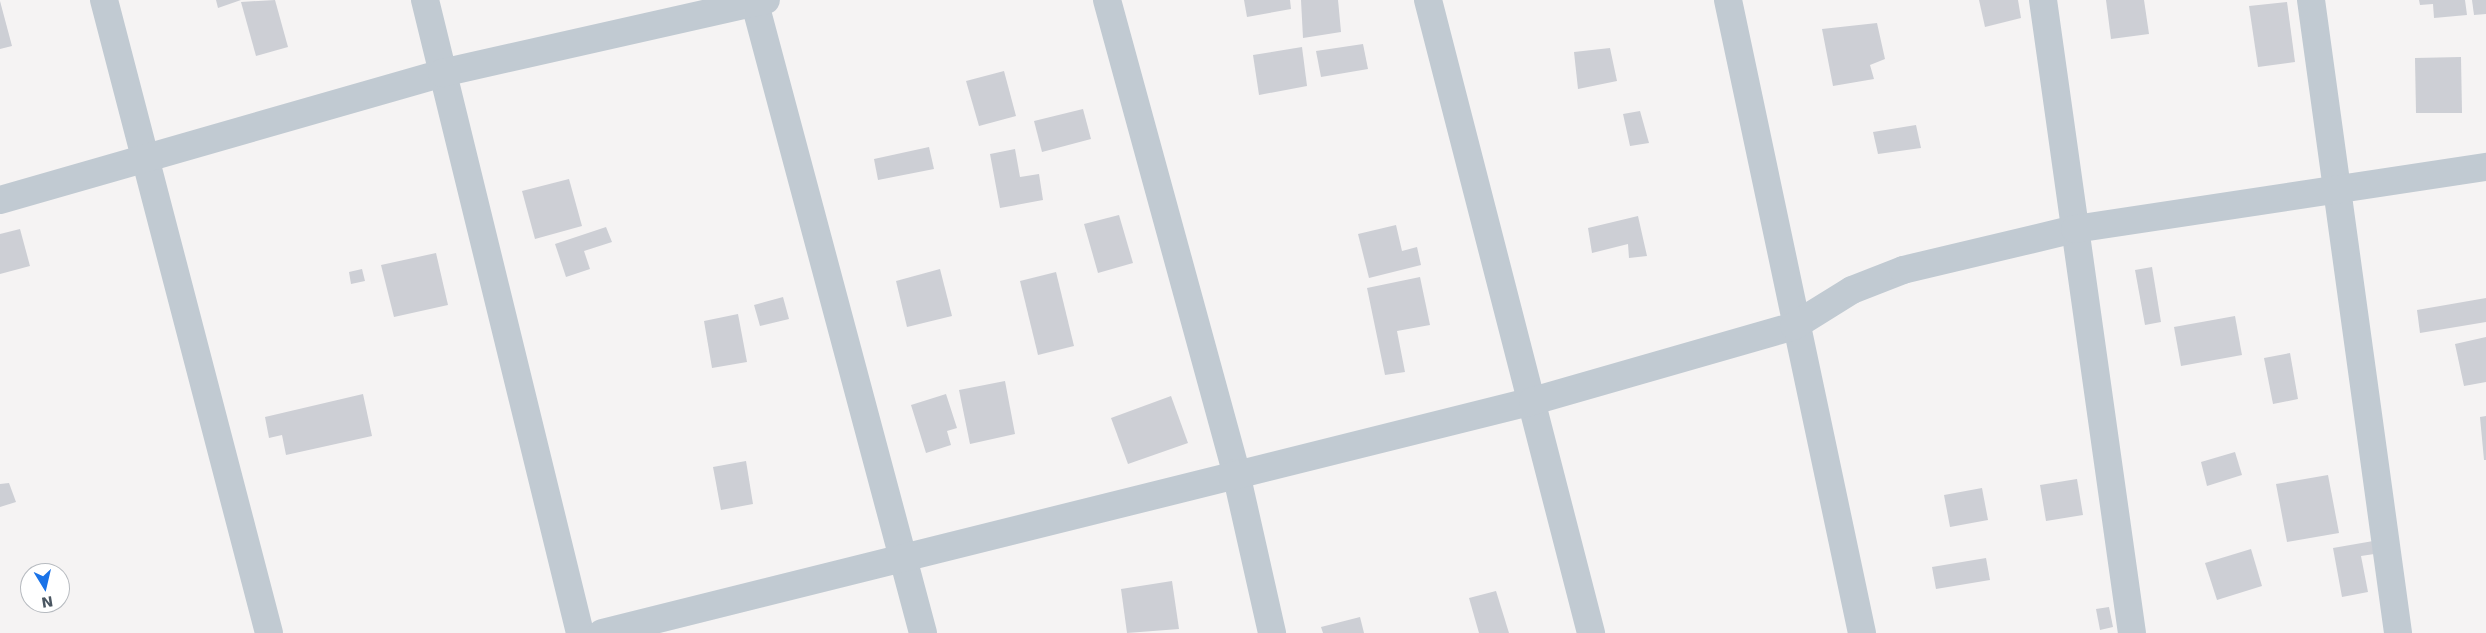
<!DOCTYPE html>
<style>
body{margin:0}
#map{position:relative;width:2486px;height:633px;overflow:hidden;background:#f5f3f3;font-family:"DejaVu Sans",sans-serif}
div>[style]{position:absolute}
.building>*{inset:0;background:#cdcfd5}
.street>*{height:28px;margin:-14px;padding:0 14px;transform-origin:14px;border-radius:14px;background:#c1cad2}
span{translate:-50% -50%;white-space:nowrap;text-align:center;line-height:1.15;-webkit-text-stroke:4.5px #fff;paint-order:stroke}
.north{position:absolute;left:20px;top:563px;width:50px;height:50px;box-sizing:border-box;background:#fff;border:1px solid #b7bbc0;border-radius:50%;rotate:171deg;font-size:14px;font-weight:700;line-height:20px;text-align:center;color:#4a5661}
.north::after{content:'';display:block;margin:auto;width:18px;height:22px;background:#1a73e8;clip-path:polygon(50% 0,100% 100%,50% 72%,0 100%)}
</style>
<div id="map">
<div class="building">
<div style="clip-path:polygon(216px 0,241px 0,218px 8px)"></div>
<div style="clip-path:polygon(275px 0,288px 47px,256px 56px,241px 2px)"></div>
<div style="clip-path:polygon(1244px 0,1290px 0,1291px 9px,1247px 17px)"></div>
<div style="clip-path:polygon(1301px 0,1338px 0,1341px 32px,1303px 38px)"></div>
<div style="clip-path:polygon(1979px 0,2018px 0,2021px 18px,1985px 27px)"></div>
<div style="clip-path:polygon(2106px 0,2144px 0,2149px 34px,2111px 39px)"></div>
<div style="clip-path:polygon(2419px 0,2465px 0,2467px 15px,2434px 18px,2433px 4px,2420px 5px)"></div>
<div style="clip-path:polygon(2472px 0,2486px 0,2486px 14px,2474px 15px)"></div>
<div style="clip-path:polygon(0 1px,12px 46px,0 49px)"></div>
<div style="clip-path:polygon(2287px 2px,2295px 62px,2258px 67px,2249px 6px)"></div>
<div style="clip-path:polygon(1877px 23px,1885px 59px,1870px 65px,1874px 79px,1833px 86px,1822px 29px)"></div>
<div style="clip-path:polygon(1363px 44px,1368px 69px,1321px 77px,1316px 51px)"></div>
<div style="clip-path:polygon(1302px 47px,1307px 86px,1259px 95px,1253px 55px)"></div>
<div style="clip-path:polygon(1610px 48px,1617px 81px,1578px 89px,1574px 52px)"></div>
<div style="clip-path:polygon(2461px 57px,2462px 113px,2416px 113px,2415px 58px)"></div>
<div style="clip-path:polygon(1004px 71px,1016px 116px,979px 126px,966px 81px)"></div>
<div style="clip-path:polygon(1083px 109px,1091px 139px,1042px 152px,1034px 121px)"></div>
<div style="clip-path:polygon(1640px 111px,1649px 143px,1630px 146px,1623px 114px)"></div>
<div style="clip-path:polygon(1916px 125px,1921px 148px,1878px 154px,1873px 132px)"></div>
<div style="clip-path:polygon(929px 147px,934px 169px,878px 180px,874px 159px)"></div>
<div style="clip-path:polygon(1015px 149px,1020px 177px,1039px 174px,1043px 200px,1000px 208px,990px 154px)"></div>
<div style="clip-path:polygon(569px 179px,582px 226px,535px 239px,522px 191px)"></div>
<div style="clip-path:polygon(1119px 215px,1133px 263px,1098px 273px,1084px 224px)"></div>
<div style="clip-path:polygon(1638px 216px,1647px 256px,1629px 258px,1628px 244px,1592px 253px,1588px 228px)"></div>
<div style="clip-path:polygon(1396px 225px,1402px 251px,1417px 247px,1421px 265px,1369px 278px,1358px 234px)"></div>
<div style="clip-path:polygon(606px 227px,612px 242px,584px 251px,590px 269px,566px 277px,555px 244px)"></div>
<div style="clip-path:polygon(20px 229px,30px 266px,0 274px,0 234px)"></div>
<div style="clip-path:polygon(436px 253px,448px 305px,394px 317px,381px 265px)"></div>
<div style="clip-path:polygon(2152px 267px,2161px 322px,2145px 325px,2135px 270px)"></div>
<div style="clip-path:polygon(362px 269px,365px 281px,351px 284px,349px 272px)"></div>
<div style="clip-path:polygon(940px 269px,952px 316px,907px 327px,896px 281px)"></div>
<div style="clip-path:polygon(1056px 272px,1074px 346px,1038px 355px,1020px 281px)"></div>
<div style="clip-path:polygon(1420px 277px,1430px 325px,1397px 331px,1405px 372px,1385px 375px,1367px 288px)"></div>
<div style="clip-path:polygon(783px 297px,789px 319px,760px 326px,754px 305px)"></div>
<div style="clip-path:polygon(2486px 298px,2486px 322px,2420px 333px,2417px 310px)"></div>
<div style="clip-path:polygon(738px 314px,747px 362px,712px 368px,704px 321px)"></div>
<div style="clip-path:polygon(2235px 316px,2242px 355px,2181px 366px,2174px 327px)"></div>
<div style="clip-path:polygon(2486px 337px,2486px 382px,2464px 386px,2455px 344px)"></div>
<div style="clip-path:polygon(2290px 353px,2298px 399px,2273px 404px,2264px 358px)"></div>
<div style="clip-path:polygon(1005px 381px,1015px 434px,970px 444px,959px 390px)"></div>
<div style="clip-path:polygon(363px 394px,372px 436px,286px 455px,282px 435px,269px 438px,265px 417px)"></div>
<div style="clip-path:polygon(946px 394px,957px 428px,947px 431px,951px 445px,926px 453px,911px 405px)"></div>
<div style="clip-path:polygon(1171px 396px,1188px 443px,1128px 464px,1111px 418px)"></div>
<div style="clip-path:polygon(2486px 416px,2486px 460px,2484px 460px,2480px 417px)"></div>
<div style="clip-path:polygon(2235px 452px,2242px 475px,2207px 486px,2201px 462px)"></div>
<div style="clip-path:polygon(746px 461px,753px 504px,721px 510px,713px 467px)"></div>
<div style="clip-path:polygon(2328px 475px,2339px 533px,2287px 542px,2276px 484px)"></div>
<div style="clip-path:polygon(2077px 479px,2083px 515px,2046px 521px,2040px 485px)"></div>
<div style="clip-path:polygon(9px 483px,16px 502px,0 507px,0 484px)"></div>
<div style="clip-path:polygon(1982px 488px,1988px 520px,1950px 527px,1944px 495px)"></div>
<div style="clip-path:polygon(2379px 540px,2381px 553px,2361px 556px,2368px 592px,2342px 597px,2333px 548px)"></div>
<div style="clip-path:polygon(2251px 549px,2262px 586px,2217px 600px,2205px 563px)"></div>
<div style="clip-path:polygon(1986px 558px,1990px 580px,1936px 589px,1932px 567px)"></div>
<div style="clip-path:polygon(1172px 581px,1179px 629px,1127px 633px,1121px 589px)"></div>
<div style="clip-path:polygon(1496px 591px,1509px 633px,1479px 633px,1469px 598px)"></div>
<div style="clip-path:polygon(2109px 607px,2113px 627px,2100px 630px,2096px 609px)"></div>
<div style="clip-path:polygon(1360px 617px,1364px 633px,1323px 633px,1321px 627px)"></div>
</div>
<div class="street">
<div style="left:104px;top:0;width:654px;rotate:75.39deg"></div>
<div style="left:425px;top:0;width:652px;rotate:76.24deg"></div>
<div style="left:754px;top:0;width:655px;rotate:75.05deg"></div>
<div style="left:1107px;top:0;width:490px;rotate:74.7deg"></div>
<div style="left:1236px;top:473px;width:164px;rotate:77.3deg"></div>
<div style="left:1428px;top:0;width:654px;rotate:75.56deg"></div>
<div style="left:1728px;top:0;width:647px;rotate:78.05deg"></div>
<div style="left:2043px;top:0;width:639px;rotate:82deg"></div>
<div style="left:2311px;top:0;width:639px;rotate:82.17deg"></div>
<div style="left:0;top:200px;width:460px;rotate:-16deg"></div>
<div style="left:442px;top:73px;width:332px;rotate:-12.7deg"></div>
<div style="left:602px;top:633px;width:959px;rotate:-13.99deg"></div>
<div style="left:1533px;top:401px;width:272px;rotate:-16deg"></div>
<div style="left:1794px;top:326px;width:68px;rotate:-31.8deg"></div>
<div style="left:1852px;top:290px;width:55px;rotate:-21.4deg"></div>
<div style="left:1903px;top:270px;width:177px;rotate:-13.4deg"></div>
<div style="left:2075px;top:229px;width:416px;rotate:-8.6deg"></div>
</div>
<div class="north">N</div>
</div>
